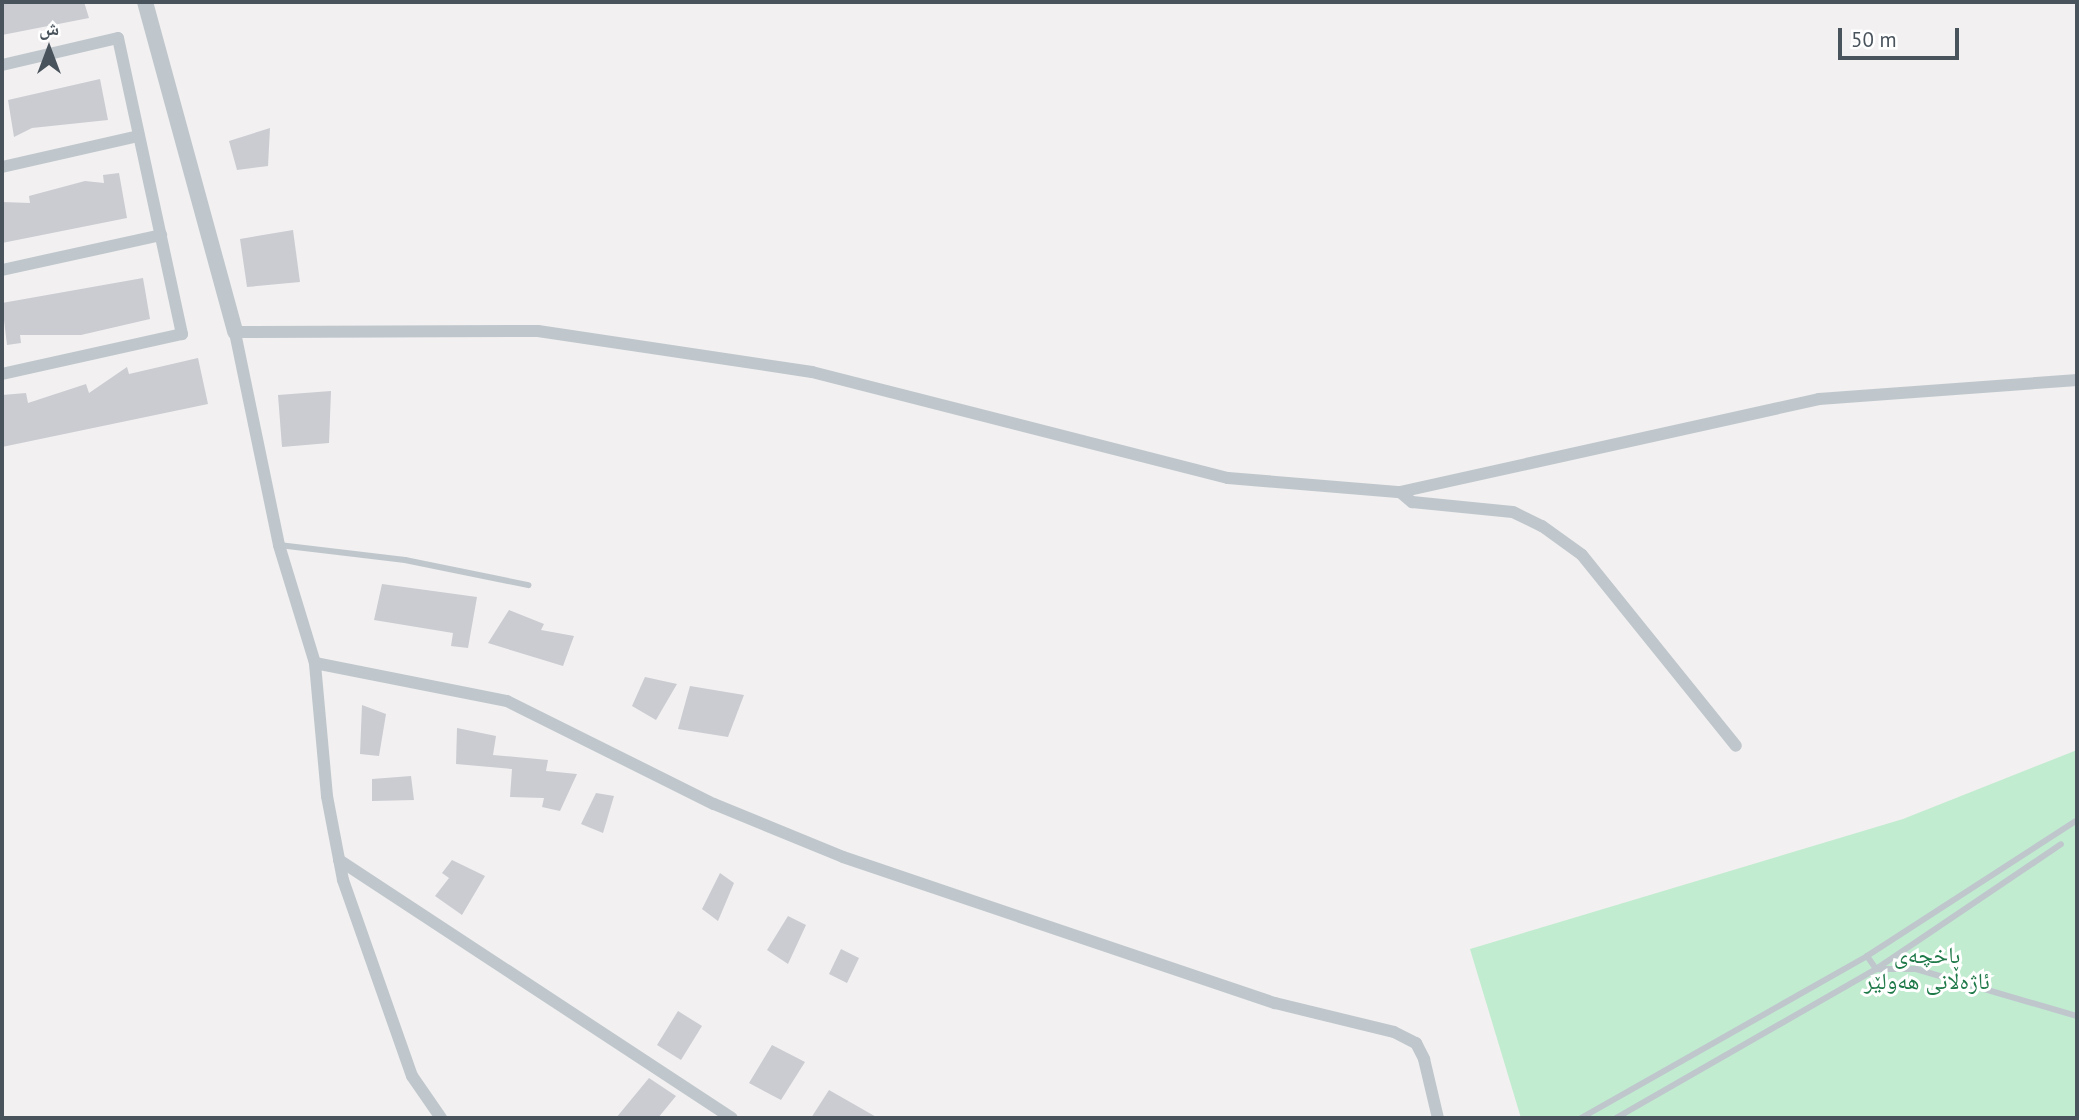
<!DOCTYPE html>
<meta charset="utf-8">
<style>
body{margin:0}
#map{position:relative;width:2079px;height:1120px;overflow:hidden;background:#f2f0f0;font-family:"PT Sans","Noto Naskh Arabic",sans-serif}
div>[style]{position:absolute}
.green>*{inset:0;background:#c1ecd0}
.building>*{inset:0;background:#caccd2}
.service>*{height:6px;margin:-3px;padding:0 3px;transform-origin:3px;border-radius:3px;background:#bfc7cd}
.minor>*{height:12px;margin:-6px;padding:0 6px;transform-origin:6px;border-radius:6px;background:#bfc7cd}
.tertiary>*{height:16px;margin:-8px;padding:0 8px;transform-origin:8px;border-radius:8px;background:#bfc7cd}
span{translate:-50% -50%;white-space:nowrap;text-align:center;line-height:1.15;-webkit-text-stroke:6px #fff;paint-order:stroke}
.park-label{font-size:23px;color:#1e7948}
.frame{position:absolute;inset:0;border:4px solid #49535c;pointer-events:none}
.north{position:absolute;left:14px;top:14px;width:70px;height:70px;-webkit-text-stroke:5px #fff;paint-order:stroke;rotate:0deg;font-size:19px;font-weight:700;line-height:28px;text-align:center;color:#49535c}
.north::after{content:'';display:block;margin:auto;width:24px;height:32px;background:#49535c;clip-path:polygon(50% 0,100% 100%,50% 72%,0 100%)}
.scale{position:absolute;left:1838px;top:28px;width:121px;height:32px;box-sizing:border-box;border:4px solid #49535c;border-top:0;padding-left:9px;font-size:21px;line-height:24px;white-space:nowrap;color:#49535c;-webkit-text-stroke:5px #fff;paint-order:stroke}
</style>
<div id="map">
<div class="green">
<div style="clip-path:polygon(2077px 750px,2077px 1118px,1521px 1118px,1470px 949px,1903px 819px)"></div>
</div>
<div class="building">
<div style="clip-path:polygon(2px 2px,84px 2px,89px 18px,2px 35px)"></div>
<div style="clip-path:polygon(100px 79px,108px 120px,32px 128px,14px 137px,8px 100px)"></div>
<div style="clip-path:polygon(270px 128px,268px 166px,237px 170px,229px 141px)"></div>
<div style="clip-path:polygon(119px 173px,127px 218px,2px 243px,2px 202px,30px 203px,29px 196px,85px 181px,104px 183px,103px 175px)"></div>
<div style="clip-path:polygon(293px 230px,300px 282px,247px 287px,240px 239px)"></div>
<div style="clip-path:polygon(143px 278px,150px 319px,81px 335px,20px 335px,21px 343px,7px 345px,2px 303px)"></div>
<div style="clip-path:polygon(198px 358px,208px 404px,2px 447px,2px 395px,26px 393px,28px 403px,86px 384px,89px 393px,127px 367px,129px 374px)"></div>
<div style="clip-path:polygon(331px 391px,329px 443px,282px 447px,278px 395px)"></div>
<div style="clip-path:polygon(382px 584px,477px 597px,468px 648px,451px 646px,453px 633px,374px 620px)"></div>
<div style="clip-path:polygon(509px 610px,544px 624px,541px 630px,574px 636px,563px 666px,488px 643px)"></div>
<div style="clip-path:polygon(645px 677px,677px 684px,656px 720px,632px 706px)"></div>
<div style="clip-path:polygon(690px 686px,744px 695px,728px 737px,678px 729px)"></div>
<div style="clip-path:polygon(362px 705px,386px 714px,379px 756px,360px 754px)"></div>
<div style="clip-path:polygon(457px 728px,496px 736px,493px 755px,548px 760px,546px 771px,577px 774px,560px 811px,542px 807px,544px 798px,510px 797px,512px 769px,456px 764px)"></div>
<div style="clip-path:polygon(411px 776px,414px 800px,372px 801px,372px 779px)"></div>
<div style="clip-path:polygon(596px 793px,614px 796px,603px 833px,581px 824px)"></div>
<div style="clip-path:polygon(452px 860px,485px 876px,462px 915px,435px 896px,449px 878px,442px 873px)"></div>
<div style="clip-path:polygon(720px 873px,734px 883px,718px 921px,702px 909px)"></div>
<div style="clip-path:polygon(788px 916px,806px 925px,788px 964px,767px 950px)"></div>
<div style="clip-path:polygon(841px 949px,859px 958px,847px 983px,829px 974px)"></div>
<div style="clip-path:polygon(678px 1011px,702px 1026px,681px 1060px,657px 1045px)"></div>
<div style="clip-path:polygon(772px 1045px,805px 1062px,781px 1100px,749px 1083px)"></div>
<div style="clip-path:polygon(649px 1078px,676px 1096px,658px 1118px,616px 1118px)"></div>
<div style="clip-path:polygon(829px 1090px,878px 1118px,811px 1118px)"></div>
</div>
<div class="service">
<div style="left:279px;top:545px;width:127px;rotate:6.8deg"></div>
<div style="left:405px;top:560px;width:126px;rotate:11.5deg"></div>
<div style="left:1867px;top:956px;width:16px;rotate:55deg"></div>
<div style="left:1876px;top:969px;width:40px"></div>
<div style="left:1916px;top:969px;width:168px;rotate:16.3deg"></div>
<div style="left:1581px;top:1118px;width:329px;rotate:-29.5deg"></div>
<div style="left:1867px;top:956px;width:250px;rotate:-32.9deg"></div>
<div style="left:1616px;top:1118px;width:300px;rotate:-29.8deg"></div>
<div style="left:1876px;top:969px;width:223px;rotate:-34deg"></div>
</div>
<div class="minor">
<div style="left:2px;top:65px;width:119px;rotate:-13.1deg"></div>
<div style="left:118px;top:38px;width:303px;rotate:77.8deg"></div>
<div style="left:182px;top:334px;width:184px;rotate:167.5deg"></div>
<div style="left:2px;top:167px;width:140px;rotate:-12.8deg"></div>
<div style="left:2px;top:270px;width:163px;rotate:-12.4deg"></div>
<div style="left:1400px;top:492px;width:16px;rotate:40deg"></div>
<div style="left:1412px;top:502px;width:101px;rotate:5.7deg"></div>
<div style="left:1513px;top:512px;width:32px;rotate:26deg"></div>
<div style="left:1542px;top:526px;width:49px;rotate:35.9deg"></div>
<div style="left:1582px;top:555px;width:245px;rotate:51.1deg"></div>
<div style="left:315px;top:663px;width:196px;rotate:11.2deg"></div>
<div style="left:507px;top:701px;width:231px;rotate:26.5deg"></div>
<div style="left:714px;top:804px;width:139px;rotate:22.3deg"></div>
<div style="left:843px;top:857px;width:456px;rotate:18.7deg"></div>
<div style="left:1275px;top:1003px;width:122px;rotate:13.7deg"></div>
<div style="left:1394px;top:1032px;width:25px;rotate:27deg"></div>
<div style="left:1416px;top:1043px;width:18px;rotate:63deg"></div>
<div style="left:1424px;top:1059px;width:61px;rotate:76.7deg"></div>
<div style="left:339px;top:860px;width:470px;rotate:33.3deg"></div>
<div style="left:441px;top:1118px;width:51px;rotate:-124.6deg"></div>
<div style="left:412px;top:1076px;width:208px;rotate:-109.4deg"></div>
<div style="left:343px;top:880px;width:86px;rotate:-100.8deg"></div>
<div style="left:327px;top:796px;width:134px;rotate:-95.2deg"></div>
<div style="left:315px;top:663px;width:123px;rotate:-107deg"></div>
<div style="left:279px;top:545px;width:217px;rotate:-101.7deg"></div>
<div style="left:235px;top:332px;width:303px;rotate:-0.2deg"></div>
<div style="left:538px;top:331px;width:277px;rotate:8.5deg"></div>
<div style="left:812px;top:372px;width:429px;rotate:14.3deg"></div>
<div style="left:1228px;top:478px;width:173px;rotate:4.7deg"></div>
<div style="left:1400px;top:492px;width:429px;rotate:-12.5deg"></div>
<div style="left:1819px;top:399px;width:259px;rotate:-4.2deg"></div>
</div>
<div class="tertiary">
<div style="left:145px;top:2px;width:342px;rotate:74.7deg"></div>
</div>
<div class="park-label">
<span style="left:1927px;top:968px">باخچەی<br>ئاژەڵانی هەولێر</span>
</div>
<div class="frame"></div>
<div class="north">ش</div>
<div class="scale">50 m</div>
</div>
